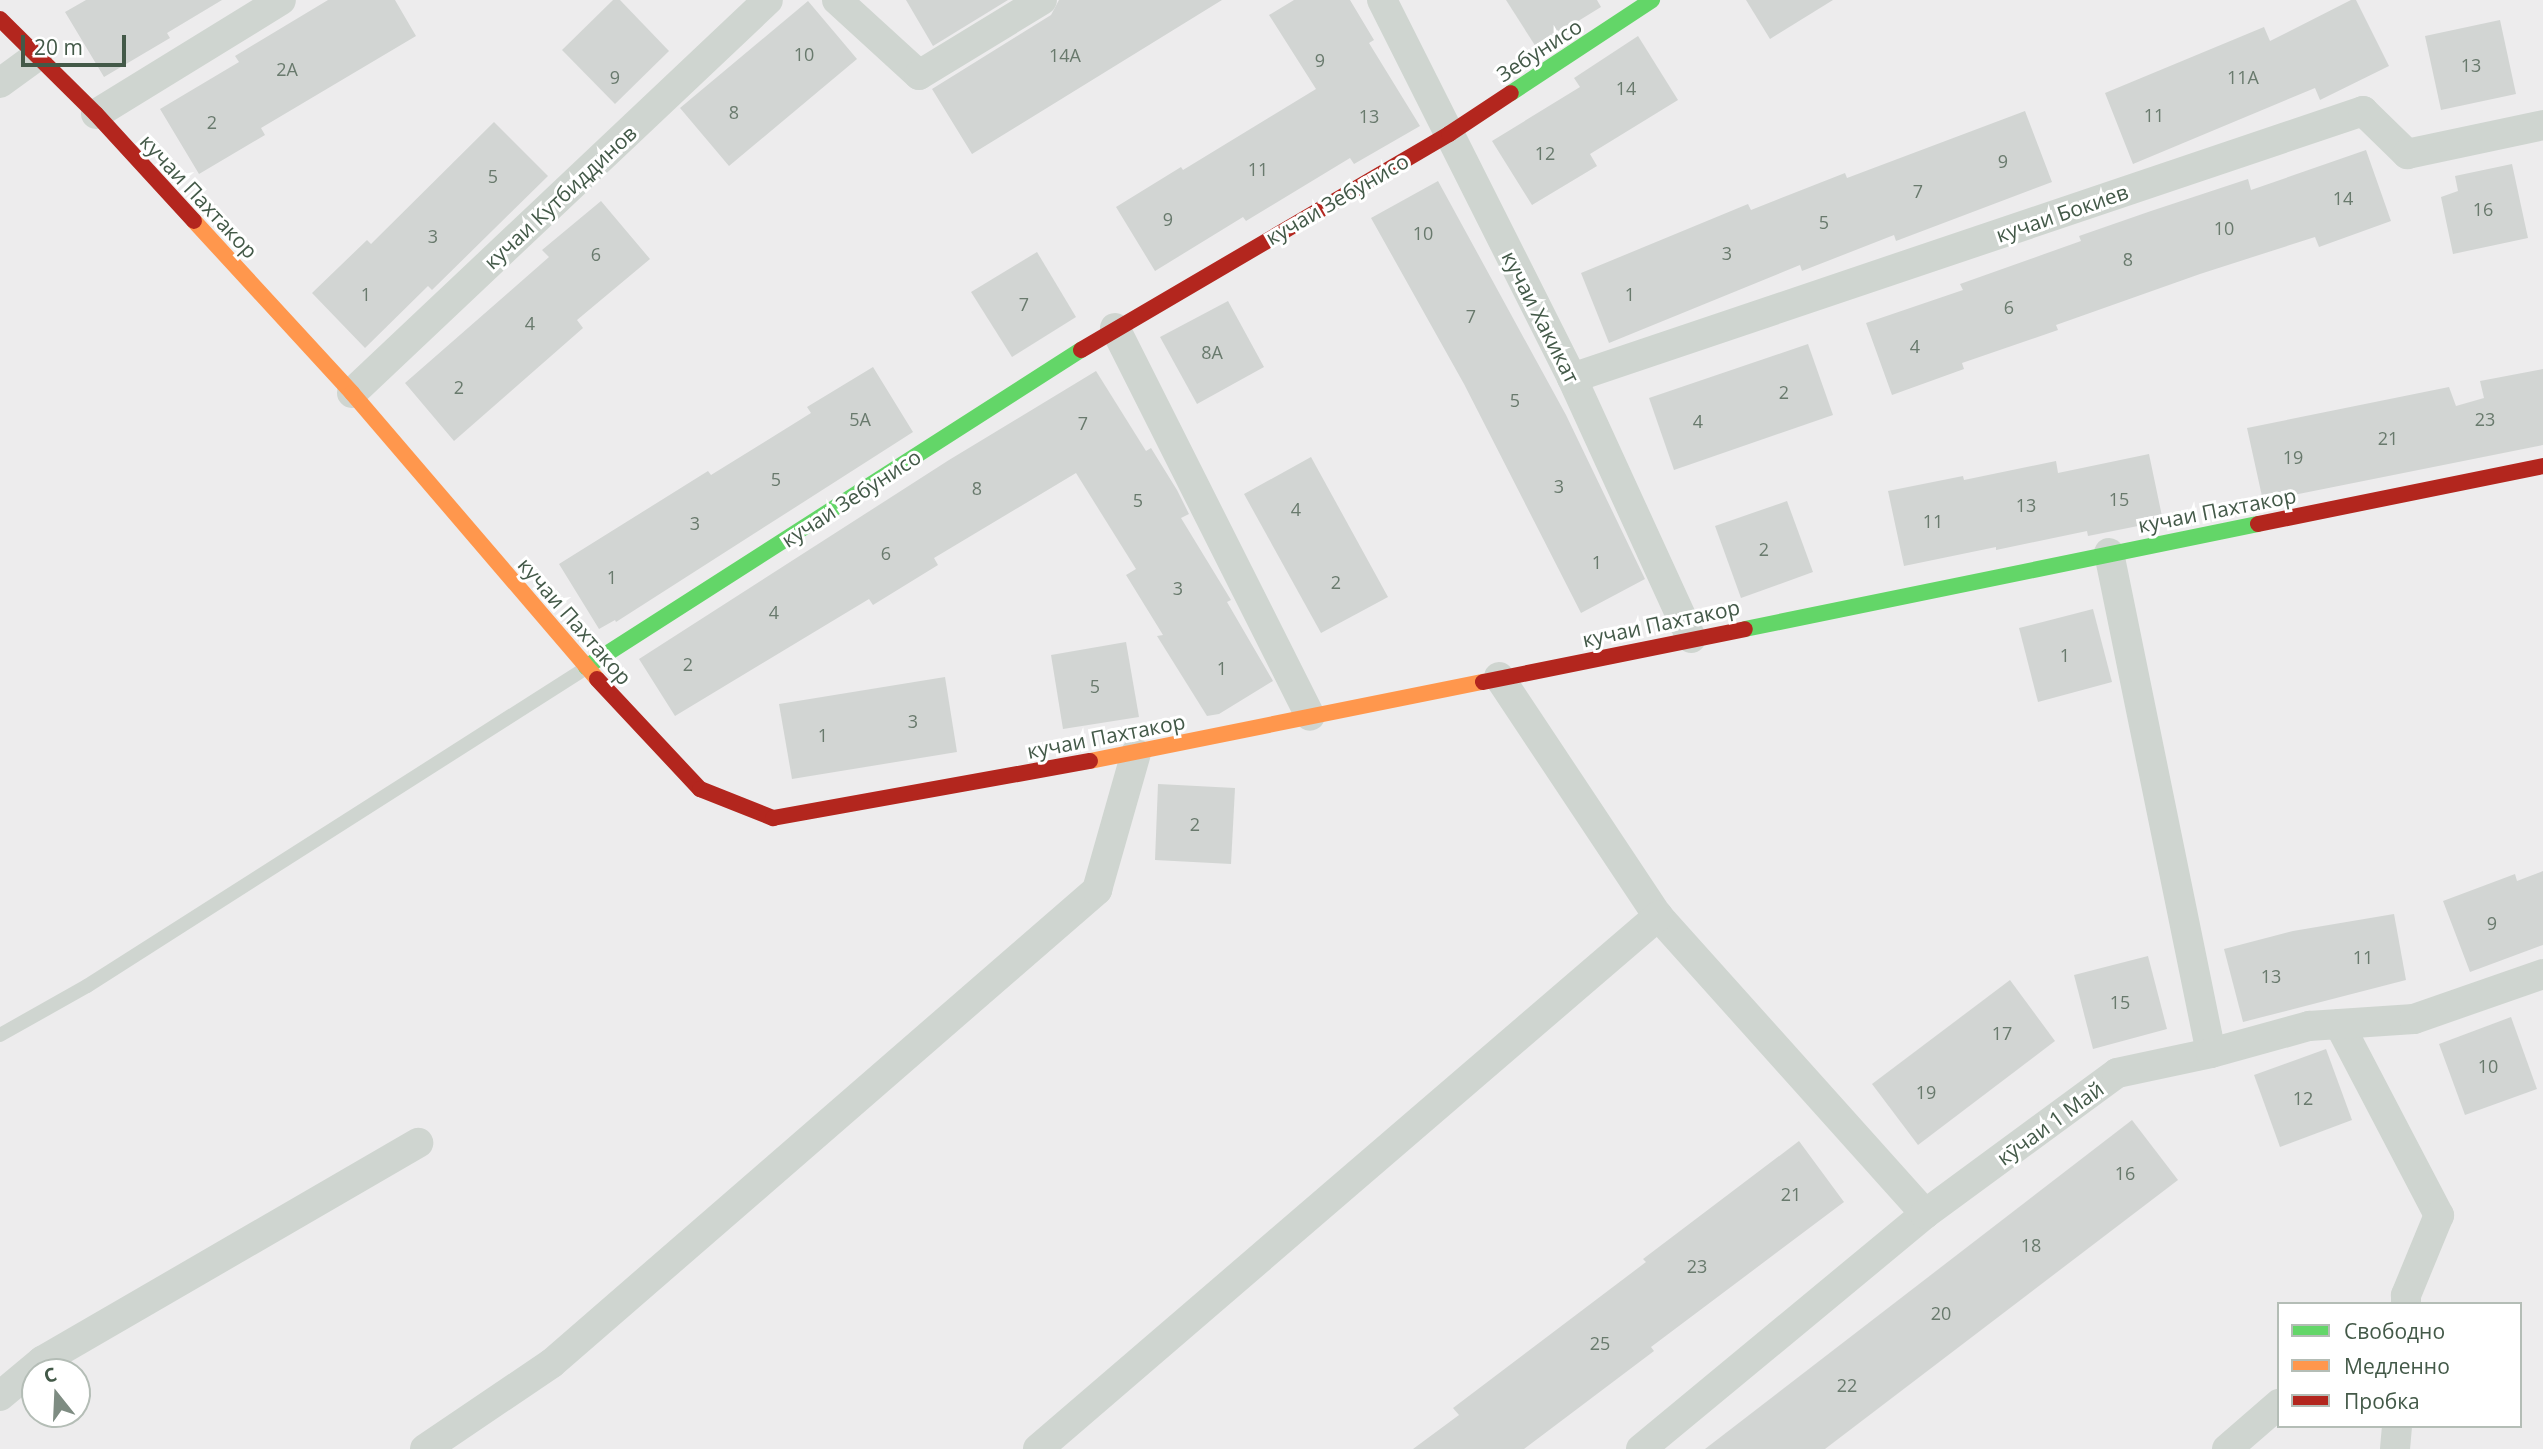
<!DOCTYPE html>
<meta charset="utf-8">
<style>
body{margin:0}
#map{position:relative;width:2543px;height:1449px;overflow:hidden;background:#edeced;font-family:"Open Sans",sans-serif}
div>[style]{position:absolute}
.building>*{inset:0;background:#d2d5d3}
.lane>*{height:14px;margin:-7px;padding:0 7px;transform-origin:7px;border-radius:7px;background:#cfd5d0}
.street>*{height:30px;margin:-15px;padding:0 15px;transform-origin:15px;border-radius:15px;background:#cfd5d0}
.fast>*{height:16px;margin:-8px;padding:0 8px;transform-origin:8px;border-radius:8px;background:#63d668}
.slow>*{height:16px;margin:-8px;padding:0 8px;transform-origin:8px;border-radius:8px;background:#ff974d}
.jam>*{height:16px;margin:-8px;padding:0 8px;transform-origin:8px;border-radius:8px;background:#b3261e}
span{translate:-50% -50%;white-space:nowrap;text-align:center;line-height:1.15;-webkit-text-stroke:6px #fff;paint-order:stroke}
.number-label{font-size:18px;color:#697a6d}
.number-label span{-webkit-text-stroke-width:0}
.street-label{font-size:21px;color:#435948}
.legend{position:absolute;left:2277px;top:1302px;width:245px;height:126px;box-sizing:border-box;background:#fff;border:2px solid #b4bdb6;margin:0;padding:9px 12px;list-style:none;font-size:21px;color:#435948}
.legend li{display:flex;align-items:center;gap:14px;height:35px}
.legend b{width:35px;border:2px solid #b4bdb6}
.north{position:absolute;left:21px;top:1358px;width:70px;height:70px;box-sizing:border-box;background:#fff;border:2px solid #b4bdb6;border-radius:50%;rotate:342deg;font-size:19px;font-weight:700;line-height:28px;text-align:center;color:#435948}
.north::after{content:'';display:block;margin:auto;width:24px;height:32px;background:#7e8c82;clip-path:polygon(50% 0,100% 100%,50% 72%,0 100%)}
.scale{position:absolute;left:21px;top:35px;width:105px;height:32px;box-sizing:border-box;border:4px solid #435948;border-top:0;padding-left:9px;font-size:21px;line-height:24px;white-space:nowrap;color:#435948;-webkit-text-stroke:5px #fff;paint-order:stroke}
</style>
<div id="map">
<div class="building">
<div style="clip-path:polygon(86px 0,222px 0,167px 33px,170px 38px,104px 77px,65px 12px)"></div>
<div style="clip-path:polygon(328px 0,395px 0,416px 36px,261px 128px,265px 135px,199px 174px,160px 109px,239px 62px,235px 56px)"></div>
<div style="clip-path:polygon(613px 0,620px 0,669px 51px,615px 104px,562px 50px)"></div>
<div style="clip-path:polygon(906px 0,1008px 0,933px 46px)"></div>
<div style="clip-path:polygon(1059px 0,1222px 0,972px 154px,932px 89px,1051px 15px)"></div>
<div style="clip-path:polygon(1294px 0,1350px 0,1374px 40px,1369px 43px,1420px 126px,1354px 164px,1350px 158px,1246px 221px,1243px 217px,1155px 271px,1116px 207px,1181px 167px,1183px 170px,1316px 89px,1269px 15px)"></div>
<div style="clip-path:polygon(1506px 0,1597px 0,1601px 7px,1536px 47px)"></div>
<div style="clip-path:polygon(1746px 0,1833px 0,1770px 39px)"></div>
<div style="clip-path:polygon(2351px 0,2356px 0,2389px 66px,2320px 100px,2315px 88px,2133px 164px,2105px 93px,2264px 27px,2270px 41px)"></div>
<div style="clip-path:polygon(808px 1px,857px 59px,729px 166px,680px 108px)"></div>
<div style="clip-path:polygon(2500px 20px,2516px 94px,2441px 110px,2425px 36px)"></div>
<div style="clip-path:polygon(1638px 36px,1678px 100px,1590px 154px,1597px 166px,1532px 205px,1492px 141px,1580px 87px,1574px 78px)"></div>
<div style="clip-path:polygon(2025px 111px,2052px 182px,1896px 241px,1894px 235px,1802px 271px,1800px 265px,1609px 343px,1581px 273px,1748px 204px,1751px 210px,1845px 173px,1847px 178px)"></div>
<div style="clip-path:polygon(494px 122px,548px 176px,432px 290px,428px 286px,365px 348px,312px 293px,367px 240px,371px 244px)"></div>
<div style="clip-path:polygon(2366px 150px,2391px 221px,2319px 247px,2315px 237px,2200px 274px,2056px 325px,2058px 330px,1962px 363px,1964px 369px,1892px 395px,1866px 323px,1963px 290px,1960px 284px,2081px 241px,2079px 236px,2151px 211px,2248px 179px,2251px 190px)"></div>
<div style="clip-path:polygon(2512px 164px,2528px 238px,2453px 254px,2441px 197px,2458px 191px,2455px 176px)"></div>
<div style="clip-path:polygon(1438px 181px,1566px 415px,1645px 579px,1581px 613px,1464px 384px,1371px 218px)"></div>
<div style="clip-path:polygon(601px 201px,650px 259px,577px 320px,583px 328px,454px 441px,405px 383px,549px 257px,542px 250px)"></div>
<div style="clip-path:polygon(1037px 252px,1076px 317px,1012px 357px,971px 292px)"></div>
<div style="clip-path:polygon(1228px 301px,1264px 367px,1197px 404px,1160px 337px)"></div>
<div style="clip-path:polygon(1808px 344px,1833px 415px,1674px 470px,1649px 398px)"></div>
<div style="clip-path:polygon(873px 367px,913px 432px,616px 622px,615px 620px,599px 629px,559px 564px,708px 471px,711px 475px,811px 413px,807px 407px)"></div>
<div style="clip-path:polygon(2543px 369px,2543px 445px,2263px 501px,2247px 428px,2449px 387px,2456px 406px,2484px 398px,2480px 381px)"></div>
<div style="clip-path:polygon(1096px 371px,1146px 451px,1151px 448px,1177px 490px,1189px 514px,1181px 518px,1231px 600px,1227px 602px,1273px 681px,1219px 714px,1207px 716px,1157px 636px,1163px 635px,1126px 575px,1136px 569px,1076px 473px,934px 558px,938px 565px,873px 605px,869px 599px,675px 716px,639px 659px,949px 460px)"></div>
<div style="clip-path:polygon(2149px 454px,2163px 521px,2088px 536px,2087px 531px,1996px 550px,1996px 547px,1904px 566px,1888px 491px,1963px 476px,1964px 480px,2056px 461px,2058px 473px)"></div>
<div style="clip-path:polygon(1311px 457px,1388px 597px,1321px 633px,1244px 494px)"></div>
<div style="clip-path:polygon(1787px 501px,1813px 572px,1741px 598px,1715px 526px)"></div>
<div style="clip-path:polygon(2093px 609px,2112px 682px,2038px 702px,2019px 628px)"></div>
<div style="clip-path:polygon(1126px 642px,1139px 717px,1063px 729px,1051px 655px)"></div>
<div style="clip-path:polygon(945px 677px,957px 752px,792px 779px,779px 704px)"></div>
<div style="clip-path:polygon(1158px 784px,1235px 788px,1231px 864px,1155px 860px)"></div>
<div style="clip-path:polygon(2543px 871px,2543px 945px,2470px 972px,2443px 901px,2515px 874px,2517px 881px)"></div>
<div style="clip-path:polygon(2394px 914px,2406px 980px,2243px 1022px,2224px 949px,2293px 931px)"></div>
<div style="clip-path:polygon(2148px 956px,2167px 1029px,2093px 1049px,2074px 975px)"></div>
<div style="clip-path:polygon(2010px 980px,2055px 1041px,1918px 1145px,1872px 1084px)"></div>
<div style="clip-path:polygon(2511px 1017px,2537px 1089px,2465px 1115px,2439px 1044px)"></div>
<div style="clip-path:polygon(2326px 1049px,2352px 1120px,2280px 1147px,2254px 1075px)"></div>
<div style="clip-path:polygon(2132px 1120px,2178px 1180px,1825px 1449px,1705px 1449px)"></div>
<div style="clip-path:polygon(1799px 1141px,1844px 1202px,1651px 1347px,1654px 1351px,1524px 1449px,1413px 1449px,1459px 1415px,1453px 1408px,1646px 1262px,1643px 1259px)"></div>
</div>
<div class="lane">
<div style="left:0;top:1035px;width:100px;rotate:-29.4deg"></div>
<div style="left:87px;top:986px;width:592px;rotate:-32.51deg"></div>
</div>
<div class="street">
<div style="left:837px;top:0;width:111px;rotate:42.4deg"></div>
<div style="left:919px;top:75px;width:144px;rotate:-31.4deg"></div>
<div style="left:1382px;top:0;width:423px;rotate:63.3deg"></div>
<div style="left:1572px;top:378px;width:286px;rotate:65.4deg"></div>
<div style="left:0;top:83px;width:46px;rotate:-36.1deg"></div>
<div style="left:96px;top:114px;width:217px;rotate:-31.6deg"></div>
<div style="left:1115px;top:328px;width:434px;rotate:63.3deg"></div>
<div style="left:1572px;top:378px;width:835px;rotate:-18.65deg"></div>
<div style="left:2363px;top:111px;width:62px;rotate:44.3deg"></div>
<div style="left:2407px;top:154px;width:139px;rotate:-12deg"></div>
<div style="left:352px;top:393px;width:572px;rotate:-43.37deg"></div>
<div style="left:2109px;top:553px;width:510px;rotate:78.47deg"></div>
<div style="left:1499px;top:677px;width:287px;rotate:56.4deg"></div>
<div style="left:1658px;top:916px;width:400px;rotate:48.1deg"></div>
<div style="left:2339px;top:1024px;width:216px;rotate:62.4deg"></div>
<div style="left:2439px;top:1215px;width:87px;rotate:112.4deg"></div>
<div style="left:2406px;top:1295px;width:9px;rotate:90deg"></div>
<div style="left:0;top:1396px;width:55px;rotate:-39.8deg"></div>
<div style="left:42px;top:1361px;width:435px;rotate:-30.1deg"></div>
<div style="left:425px;top:1449px;width:153px;rotate:-34.1deg"></div>
<div style="left:552px;top:1363px;width:722px;rotate:-40.95deg"></div>
<div style="left:1097px;top:890px;width:142px;rotate:-74.1deg"></div>
<div style="left:1038px;top:1449px;width:818px;rotate:-40.68deg"></div>
<div style="left:1641px;top:1449px;width:369px;rotate:-39.6deg"></div>
<div style="left:1925px;top:1214px;width:238px;rotate:-36.3deg"></div>
<div style="left:2117px;top:1073px;width:96px;rotate:-12deg"></div>
<div style="left:2211px;top:1053px;width:102px;rotate:-15.4deg"></div>
<div style="left:2309px;top:1026px;width:105px;rotate:-3.8deg"></div>
<div style="left:2414px;top:1019px;width:137px;rotate:-19.2deg"></div>
<div style="left:2227px;top:1449px;width:69px;rotate:-40.9deg"></div>
<div style="left:2395px;top:1449px;width:23px;rotate:-85deg"></div>
</div>
<div class="fast">
<div style="left:1511px;top:93px;width:169px;rotate:-33.4deg"></div>
<div style="left:1745px;top:629px;width:524px;rotate:-11.57deg"></div>
<div style="left:586px;top:667px;width:588px;rotate:-32.64deg"></div>
</div>
<div class="slow">
<div style="left:194px;top:221px;width:234px;rotate:47.4deg"></div>
<div style="left:352px;top:393px;width:377px;rotate:49.4deg"></div>
<div style="left:1090px;top:761px;width:401px;rotate:-11.4deg"></div>
</div>
<div class="jam">
<div style="left:0;top:19px;width:135px;rotate:44.7deg"></div>
<div style="left:96px;top:114px;width:145px;rotate:47.5deg"></div>
<div style="left:1081px;top:350px;width:427px;rotate:-30.4deg"></div>
<div style="left:1449px;top:134px;width:74px;rotate:-33.5deg"></div>
<div style="left:2258px;top:524px;width:291px;rotate:-11.5deg"></div>
<div style="left:597px;top:679px;width:151px;rotate:46.9deg"></div>
<div style="left:700px;top:789px;width:79px;rotate:21.7deg"></div>
<div style="left:773px;top:818px;width:322px;rotate:-10.2deg"></div>
<div style="left:1483px;top:682px;width:267px;rotate:-11.4deg"></div>
</div>
<div class="number-label">
<span style="left:804px;top:54px">10</span>
<span style="left:1065px;top:55px">14А</span>
<span style="left:1320px;top:60px">9</span>
<span style="left:2471px;top:65px">13</span>
<span style="left:287px;top:69px">2А</span>
<span style="left:615px;top:77px">9</span>
<span style="left:2243px;top:77px">11А</span>
<span style="left:1626px;top:88px">14</span>
<span style="left:734px;top:112px">8</span>
<span style="left:2154px;top:115px">11</span>
<span style="left:1369px;top:116px">13</span>
<span style="left:212px;top:122px">2</span>
<span style="left:1545px;top:153px">12</span>
<span style="left:2003px;top:161px">9</span>
<span style="left:1258px;top:169px">11</span>
<span style="left:493px;top:176px">5</span>
<span style="left:1918px;top:191px">7</span>
<span style="left:2343px;top:198px">14</span>
<span style="left:2483px;top:209px">16</span>
<span style="left:1168px;top:219px">9</span>
<span style="left:1824px;top:222px">5</span>
<span style="left:2224px;top:228px">10</span>
<span style="left:1423px;top:233px">10</span>
<span style="left:433px;top:236px">3</span>
<span style="left:1727px;top:253px">3</span>
<span style="left:596px;top:254px">6</span>
<span style="left:2128px;top:259px">8</span>
<span style="left:366px;top:294px">1</span>
<span style="left:1630px;top:294px">1</span>
<span style="left:1024px;top:304px">7</span>
<span style="left:2009px;top:307px">6</span>
<span style="left:1471px;top:316px">7</span>
<span style="left:530px;top:323px">4</span>
<span style="left:1915px;top:346px">4</span>
<span style="left:1212px;top:352px">8А</span>
<span style="left:459px;top:387px">2</span>
<span style="left:1784px;top:392px">2</span>
<span style="left:1515px;top:400px">5</span>
<span style="left:860px;top:419px">5А</span>
<span style="left:2485px;top:419px">23</span>
<span style="left:1698px;top:421px">4</span>
<span style="left:1083px;top:423px">7</span>
<span style="left:2388px;top:438px">21</span>
<span style="left:2293px;top:457px">19</span>
<span style="left:776px;top:479px">5</span>
<span style="left:1559px;top:486px">3</span>
<span style="left:977px;top:488px">8</span>
<span style="left:2119px;top:499px">15</span>
<span style="left:1138px;top:500px">5</span>
<span style="left:2026px;top:505px">13</span>
<span style="left:1296px;top:509px">4</span>
<span style="left:1933px;top:521px">11</span>
<span style="left:695px;top:523px">3</span>
<span style="left:1764px;top:549px">2</span>
<span style="left:886px;top:553px">6</span>
<span style="left:1597px;top:562px">1</span>
<span style="left:612px;top:577px">1</span>
<span style="left:1336px;top:582px">2</span>
<span style="left:1178px;top:588px">3</span>
<span style="left:774px;top:612px">4</span>
<span style="left:2065px;top:655px">1</span>
<span style="left:688px;top:664px">2</span>
<span style="left:1222px;top:668px">1</span>
<span style="left:1095px;top:686px">5</span>
<span style="left:913px;top:721px">3</span>
<span style="left:823px;top:735px">1</span>
<span style="left:1195px;top:824px">2</span>
<span style="left:2492px;top:923px">9</span>
<span style="left:2363px;top:957px">11</span>
<span style="left:2271px;top:976px">13</span>
<span style="left:2120px;top:1002px">15</span>
<span style="left:2002px;top:1033px">17</span>
<span style="left:2488px;top:1066px">10</span>
<span style="left:1926px;top:1092px">19</span>
<span style="left:2303px;top:1098px">12</span>
<span style="left:2125px;top:1173px">16</span>
<span style="left:1791px;top:1194px">21</span>
<span style="left:2031px;top:1245px">18</span>
<span style="left:1697px;top:1266px">23</span>
<span style="left:1941px;top:1313px">20</span>
<span style="left:1600px;top:1343px">25</span>
<span style="left:1847px;top:1385px">22</span>
</div>
<div class="street-label">
<span style="left:1539px;top:50px;rotate:-33deg">Зебунисо</span>
<span style="left:199px;top:196px;rotate:47deg">кучаи Пахтакор</span>
<span style="left:560px;top:197px;rotate:-43deg">кучаи Кутбиддинов</span>
<span style="left:1337px;top:199px;rotate:-30deg">кучаи Зебунисо</span>
<span style="left:2062px;top:213px;rotate:-19deg">кучаи Бокиев</span>
<span style="left:1541px;top:317px;rotate:63deg">кучаи Хакикат</span>
<span style="left:851px;top:498px;rotate:-33deg">кучаи Зебунисо</span>
<span style="left:2217px;top:510px;rotate:-11deg">кучаи Пахтакор</span>
<span style="left:575px;top:621px;rotate:49deg">кучаи Пахтакор</span>
<span style="left:1661px;top:623px;rotate:-12deg">кучаи Пахтакор</span>
<span style="left:1106px;top:736px;rotate:-11deg">кучаи Пахтакор</span>
<span style="left:2050px;top:1123px;rotate:-36deg">кӯчаи 1 Май</span>
</div>
<ul class="legend">
<li><b style="height:9px;background:#63d668"></b>Свободно</li>
<li><b style="height:9px;background:#ff974d"></b>Медленно</li>
<li><b style="height:9px;background:#b3261e"></b>Пробка</li>
</ul>
<div class="north">С</div>
<div class="scale">20 m</div>
</div>
